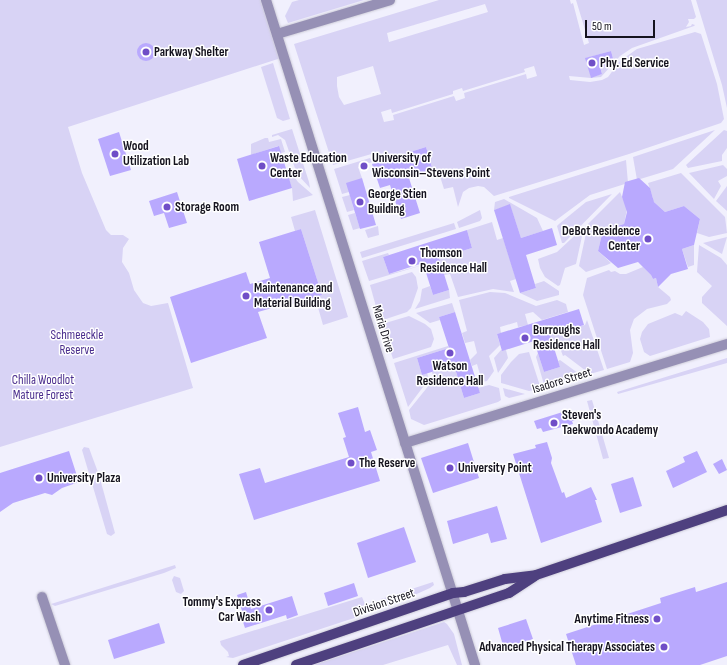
<!DOCTYPE html>
<meta charset="utf-8">
<style>
body{margin:0}
#map{position:relative;width:727px;height:665px;overflow:hidden;background:#f1f0fd;font-family:"Sofia Sans Condensed",sans-serif}
div>[style]{position:absolute}
.green>*{inset:0;background:#d8d3f5}
.building>*{inset:0;background:#b9a9fe}
.round{border-radius:50%}
.roads{filter:drop-shadow(0 0 1px #cecdd9) drop-shadow(0 0 1px #cecdd9)}
.minor>*{height:10px;margin:-5px;padding:0 5px;transform-origin:5px;border-radius:5px;background:#9690b5}
.major>*{height:10px;margin:-5px;padding:0 5px;transform-origin:5px;border-radius:5px;background:#4e407f}
.dots>*{width:11px;height:11px;translate:-50% -50%;box-sizing:border-box;border:2px solid #fff;border-radius:50%}
span{translate:-50% -50%;white-space:nowrap;text-align:center;line-height:1.15;-webkit-text-stroke:3px #fff;paint-order:stroke}
.poi-label{font-size:13px;color:#15131e;font-weight:700}
.left{translate:0 -50%;text-align:left}
.right{translate:-100% -50%;text-align:right}
.street-label{font-size:13px;color:#15131e}
.park-label{font-size:13px;color:#4a2d8d}
.scale{position:absolute;left:585px;top:20px;width:70px;height:18px;box-sizing:border-box;border:2px solid #15131e;border-top:0;padding-left:5px;font-size:12px;line-height:14px;white-space:nowrap;color:#15131e;-webkit-text-stroke:3px #fff;paint-order:stroke}
</style>
<div id="map">
<div class="green">
<div style="clip-path:polygon(0 0,266px 0,284px 57px,68px 127px,82px 173px,106px 230px,111px 235px,123px 235px,129px 239px,123px 248px,122px 262px,129px 273px,134px 290px,143px 303px,151px 306px,168px 303px,193px 388px,0 447px)"></div>
<div style="clip-path:polygon(299px 0,364px 0,288px 23px,285px 16px,292px 2px)"></div>
<div style="clip-path:polygon(evenodd,439px 0,570px 0,571px 4px,573px 3px,584px 45px,589px 43px,576px 0,691px 0,696px 17px,694px 19px,688px 19px,689px 22px,686px 27px,691px 26px,692px 24px,695px 25px,694px 26px,632px 48px,620px 56px,601px 77px,591px 78px,569px 76px,570px 80px,590px 82px,602px 80px,608px 77px,620px 61px,637px 49px,695px 32px,701px 34px,702px 37px,717px 84px,724px 119px,721px 123px,629px 154px,494px 196px,484px 187px,478px 186px,469px 188px,463px 192px,458px 207px,453px 187px,444px 189px,438px 170px,433px 171px,426px 147px,378px 162px,375px 153px,333px 165px,294px 44px,439px 0,485px 4px,488px 12px,389px 42px,387px 33px,485px 4px,439px 0,611px 51px,614px 62px,600px 67px,602px 74px,591px 77px,586px 58px,611px 51px,439px 0,373px 66px,381px 94px,344px 105px,339px 97px,337px 86px,337px 77px,373px 66px,439px 0,534px 66px,537px 76px,527px 79px,526px 74px,464px 93px,465px 98px,456px 101px,454px 96px,393px 115px,394px 120px,384px 122px,381px 112px,391px 109px,392px 113px,453px 94px,453px 91px,462px 88px,463px 91px,525px 72px,524px 69px,534px 66px)"></div>
<div style="clip-path:polygon(696px 0,727px 0,727px 108px,722px 85px)"></div>
<div style="clip-path:polygon(273px 63px,290px 119px,283px 121px,277px 118px,261px 67px)"></div>
<div style="clip-path:polygon(292px 129px,309px 182px,310px 188px,297px 174px,285px 140px,278px 135px,272px 137px,272px 135px)"></div>
<div style="clip-path:polygon(715px 130px,673px 169px,637px 180px,633px 157px)"></div>
<div style="clip-path:polygon(724px 130px,727px 131px,727px 148px,722px 155px,722px 161px,688px 168px,686px 165px)"></div>
<div style="clip-path:polygon(265px 138px,268px 138px,269px 142px,281px 139px,285px 152px,281px 153px,278px 146px,251px 155px,251px 144px)"></div>
<div style="clip-path:polygon(370px 158px,372px 162px,358px 167px,362px 178px,349px 192px,342px 194px,334px 169px)"></div>
<div style="clip-path:polygon(626px 160px,628px 183px,590px 195px,555px 221px,509px 198px,509px 197px)"></div>
<div style="clip-path:polygon(723px 165px,727px 169px,727px 176px,718px 181px,721px 186px,714px 199px,689px 173px)"></div>
<div style="clip-path:polygon(681px 173px,725px 217px,727px 233px,709px 237px,697px 233px,700px 219px,684px 206px,665px 212px,652px 200px,653px 198px,648px 183px)"></div>
<div style="clip-path:polygon(293px 175px,298px 182px,313px 195px,293px 201px,292px 188px,288px 177px)"></div>
<div style="clip-path:polygon(727px 186px,727px 211px,716px 201px)"></div>
<div style="clip-path:polygon(620px 192px,627px 209px,624px 224px,603px 230px,598px 251px,611px 263px,607px 265px,586px 272px,579px 266px,588px 224px)"></div>
<div style="clip-path:polygon(612px 194px,564px 243px,562px 243px,557px 226px,559px 224px,586px 202px)"></div>
<div style="clip-path:polygon(350px 195px,354px 210px,347px 212px,342px 197px)"></div>
<div style="clip-path:polygon(504px 199px,537px 218px,543px 231px,521px 238px,510px 205px,494px 210px,495px 202px)"></div>
<div style="clip-path:polygon(315px 210px,348px 317px,323px 325px,315px 297px,322px 295px,301px 229px,295px 231px,291px 217px)"></div>
<div style="clip-path:polygon(480px 210px,482px 218px,480px 221px,459px 228px,457px 222px)"></div>
<div style="clip-path:polygon(355px 213px,360px 228px,353px 230px,348px 215px)"></div>
<div style="clip-path:polygon(492px 222px,497px 240px,503px 238px,516px 279px,510px 281px,514px 292px,493px 289px,458px 297px,450px 274px,444px 275px,443px 270px,448px 268px,446px 262px,441px 263px,439px 258px,472px 248px,467px 230px)"></div>
<div style="clip-path:polygon(454px 223px,456px 229px,362px 258px,360px 252px)"></div>
<div style="clip-path:polygon(378px 226px,379px 235px,368px 238px,365px 230px)"></div>
<div style="clip-path:polygon(584px 227px,576px 264px,565px 268px,560px 285px,558px 286px,545px 277px,540px 268px,538px 259px,557px 252px)"></div>
<div style="clip-path:polygon(727px 237px,722px 254px,703px 243px)"></div>
<div style="clip-path:polygon(694px 245px,694px 265px,688px 267px,682px 249px)"></div>
<div style="clip-path:polygon(699px 245px,721px 258px,727px 265px,727px 326px,702px 303px,702px 297px,712px 286px,697px 272px)"></div>
<div style="clip-path:polygon(388px 253px,389px 255px,383px 257px,389px 274px,423px 265px,369px 281px,362px 261px)"></div>
<div style="clip-path:polygon(643px 267px,651px 275px,653px 279px,656px 278px,658px 287px,670px 297px,671px 300px,667px 304px,647px 309px,634px 319px,630px 330px,633px 353px,630px 362px,607px 369px,583px 295px,587px 278px,609px 270px,611px 272px,615px 271px,620px 274px,626px 274px)"></div>
<div style="clip-path:polygon(412px 272px,416px 277px,418px 288px,411px 308px,407px 312px,380px 321px,370px 285px)"></div>
<div style="clip-path:polygon(544px 281px,559px 291px,559px 295px,537px 301px,520px 293px,536px 288px,535px 284px)"></div>
<div style="clip-path:polygon(430px 286px,433px 295px,449px 290px,450px 298px,415px 309px,420px 301px,422px 289px)"></div>
<div style="clip-path:polygon(490px 292px,505px 293px,536px 306px,557px 300px,566px 304px,568px 312px,542px 320px,533px 312px,525px 314px,528px 325px,518px 327px,517px 322px,500px 327px,501px 333px,497px 334px,500px 345px,489px 356px,494px 371px,487px 381px,482px 382px,477px 364px,472px 366px,470px 360px,477px 353px,474px 341px,465px 343px,462px 333px,467px 331px,459px 300px)"></div>
<div style="clip-path:polygon(452px 303px,455px 312px,439px 317px,440px 320px,430px 323px,416px 313px)"></div>
<div style="clip-path:polygon(686px 311px,703px 322px,709px 329px,710px 337px,650px 356px,644px 352px,640px 339px,642px 332px,648px 324px,675px 313px,682px 316px)"></div>
<div style="clip-path:polygon(409px 316px,425px 324px,431px 329px,434px 339px,431px 347px,393px 359px,382px 324px)"></div>
<div style="clip-path:polygon(587px 320px,604px 370px,590px 374px,565px 355px,563px 356px,560px 348px,555px 350px,550px 335px,585px 325px)"></div>
<div style="clip-path:polygon(448px 346px,449px 348px,417px 358px,422px 375px,427px 373px,429px 379px,408px 407px,394px 363px)"></div>
<div style="clip-path:polygon(501px 350px,506px 350px,508px 358px,498px 373px,494px 358px)"></div>
<div style="clip-path:polygon(529px 352px,541px 389px,529px 391px,501px 383px,501px 375px,511px 362px,519px 354px)"></div>
<div style="clip-path:polygon(538px 353px,544px 372px,560px 367px,558px 361px,560px 360px,582px 376px,545px 388px,536px 357px)"></div>
<div style="clip-path:polygon(727px 358px,727px 363px,618px 394px,617px 392px)"></div>
<div style="clip-path:polygon(454px 365px,464px 398px,480px 393px,478px 388px,489px 385px,499px 388px,501px 400px,498px 402px,424px 425px,411px 419px,409px 410px,434px 379px,432px 372px)"></div>
<div style="clip-path:polygon(503px 388px,525px 394px,509px 398px,505px 396px)"></div>
<div style="clip-path:polygon(592px 400px,609px 458px,603px 459px,587px 401px)"></div>
<div style="clip-path:polygon(84px 447px,89px 448px,99px 475px,115px 533px,111px 536px,107px 534px,82px 450px)"></div>
<div style="clip-path:polygon(175px 565px,176px 568px,164px 573px,55px 606px,51px 604px)"></div>
<div style="clip-path:polygon(174px 576px,180px 578px,184px 591px,181px 594px,176px 592px,172px 580px)"></div>
<div style="clip-path:polygon(433px 582px,434px 585px,430px 588px,390px 606px,384px 606px,379px 602px,381px 599px)"></div>
<div style="clip-path:polygon(362px 597px,365px 604px,365px 612px,361px 616px,348px 620px,233px 658px,226px 657px,229px 656px,228px 652px,221px 645px,220px 641px)"></div>
<div style="clip-path:polygon(444px 622px,447px 624px,454px 634px,462px 665px,457px 665px,448px 645px,383px 665px,314px 665px)"></div>
</div>
<div class="building">
<div class="round" style="left:137px;top:43px;width:18px;height:18px"></div>
<div style="clip-path:polygon(611px 51px,614px 62px,600px 67px,602px 74px,591px 78px,585px 58px)"></div>
<div style="clip-path:polygon(119px 132px,131px 170px,110px 176px,98px 139px)"></div>
<div style="clip-path:polygon(279px 146px,292px 188px,249px 201px,237px 159px)"></div>
<div style="clip-path:polygon(426px 147px,433px 171px,409px 178px,420px 213px,401px 219px,390px 185px,380px 188px,372px 164px)"></div>
<div style="clip-path:polygon(362px 178px,376px 225px,360px 229px,346px 183px)"></div>
<div style="clip-path:polygon(639px 178px,650px 188px,654px 202px,665px 212px,684px 206px,700px 219px,694px 245px,682px 249px,688px 269px,671px 274px,658px 287px,656px 278px,653px 279px,651px 275px,638px 262px,618px 268px,598px 251px,603px 230px,624px 224px,627px 212px,622px 197px,625px 182px)"></div>
<div style="clip-path:polygon(177px 192px,187px 223px,169px 228px,164px 213px,154px 216px,149px 201px)"></div>
<div style="clip-path:polygon(510px 204px,521px 238px,552px 228px,557px 245px,526px 255px,536px 288px,520px 293px,494px 210px)"></div>
<div style="clip-path:polygon(301px 229px,322px 295px,280px 308px,279px 306px,258px 312px,267px 338px,191px 363px,170px 297px,246px 272px,250px 284px,270px 278px,259px 242px)"></div>
<div style="clip-path:polygon(467px 230px,472px 248px,439px 258px,449px 290px,433px 295px,423px 263px,389px 274px,383px 257px)"></div>
<div style="clip-path:polygon(579px 309px,584px 325px,550px 335px,560px 367px,544px 372px,534px 341px,502px 351px,497px 334px)"></div>
<div style="clip-path:polygon(455px 312px,480px 393px,464px 398px,454px 365px,422px 375px,417px 358px,449px 348px,439px 317px)"></div>
<div style="clip-path:polygon(358px 407px,365px 432px,370px 430px,377px 450px,371px 452px,380px 481px,254px 520px,239px 474px,260px 468px,265px 483px,349px 457px,343px 438px,346px 437px,338px 413px)"></div>
<div style="clip-path:polygon(569px 410px,570px 413px,574px 412px,576px 420px,572px 421px,573px 424px,543px 432px,541px 428px,537px 429px,534px 421px)"></div>
<div style="clip-path:polygon(547px 442px,552px 458px,551px 463px,562px 493px,564px 492px,566px 498px,591px 487px,597px 500px,595px 500px,602px 522px,541px 543px,513px 454px,536px 448px,535px 445px)"></div>
<div style="clip-path:polygon(468px 443px,479px 478px,433px 493px,421px 458px)"></div>
<div style="clip-path:polygon(69px 451px,79px 482px,62px 488px,52px 495px,45px 493px,13px 503px,0 512px,0 473px)"></div>
<div style="clip-path:polygon(697px 451px,707px 472px,673px 488px,666px 471px,685px 462px,683px 457px)"></div>
<div style="clip-path:polygon(722px 459px,727px 470px,719px 474px,713px 464px)"></div>
<div style="clip-path:polygon(633px 477px,642px 506px,620px 513px,611px 484px)"></div>
<div style="clip-path:polygon(497px 506px,507px 539px,491px 543px,488px 533px,453px 544px,447px 521px)"></div>
<div style="clip-path:polygon(404px 527px,416px 562px,368px 578px,357px 543px)"></div>
<div style="clip-path:polygon(727px 582px,727px 656px,700px 665px,576px 665px,566px 634px,661px 603px,660px 598px,695px 587px,696px 592px)"></div>
<div style="clip-path:polygon(354px 583px,358px 596px,328px 606px,324px 593px)"></div>
<div style="clip-path:polygon(246px 592px,251px 609px,292px 596px,298px 615px,287px 619px,286px 615px,245px 628px,240px 613px,242px 611px,237px 595px)"></div>
<div style="clip-path:polygon(526px 619px,533px 639px,504px 649px,498px 628px)"></div>
<div style="clip-path:polygon(159px 623px,165px 643px,114px 659px,108px 640px)"></div>
</div>
<div class="roads">
<div class="minor">
<div style="left:266px;top:0;width:697px;rotate:72.55deg"></div>
<div style="left:277px;top:34px;width:118px;rotate:-16.7deg"></div>
<div style="left:405px;top:443px;width:337px;rotate:-17.1deg"></div>
<div style="left:42px;top:597px;width:72px;rotate:71.3deg"></div>
</div>
<div class="major">
<div style="left:243px;top:665px;width:222px;rotate:-18.9deg"></div>
<div style="left:453px;top:593px;width:11px;rotate:-5deg"></div>
<div style="left:464px;top:592px;width:43px;rotate:-17.6deg"></div>
<div style="left:505px;top:579px;width:31px;rotate:-7deg"></div>
<div style="left:536px;top:575px;width:202px;rotate:-18.8deg"></div>
<div style="left:296px;top:665px;width:225px;rotate:-18.7deg"></div>
<div style="left:509px;top:593px;width:30px;rotate:-33deg"></div>
</div>
</div>
<div class="dots">
<div style="left:146px;top:52px;background:#704ec7"></div>
<div style="left:592px;top:63px;background:#704ec7"></div>
<div style="left:115px;top:154px;background:#704ec7"></div>
<div style="left:262px;top:166px;background:#704ec7"></div>
<div style="left:364px;top:166px;background:#704ec7"></div>
<div style="left:360px;top:202px;background:#704ec7"></div>
<div style="left:167px;top:207px;background:#704ec7"></div>
<div style="left:648px;top:239px;background:#704ec7"></div>
<div style="left:412px;top:261px;background:#704ec7"></div>
<div style="left:246px;top:296px;background:#704ec7"></div>
<div style="left:525px;top:338px;background:#704ec7"></div>
<div style="left:450px;top:353px;background:#704ec7"></div>
<div style="left:554px;top:423px;background:#704ec7"></div>
<div style="left:351px;top:463px;background:#704ec7"></div>
<div style="left:450px;top:468px;background:#704ec7"></div>
<div style="left:39px;top:478px;background:#704ec7"></div>
<div style="left:269px;top:610px;background:#704ec7"></div>
<div style="left:657px;top:619px;background:#704ec7"></div>
<div style="left:664px;top:647px;background:#704ec7"></div>
</div>
<div class="poi-label">
<span class="left" style="left:154px;top:52px">Parkway Shelter</span>
<span class="left" style="left:600px;top:63px">Phy. Ed Service</span>
<span class="left" style="left:123px;top:154px">Wood<br>Utilization Lab</span>
<span class="left" style="left:270px;top:166px">Waste Education<br>Center</span>
<span class="left" style="left:372px;top:166px">University of<br>Wisconsin–Stevens Point</span>
<span class="left" style="left:368px;top:202px">George Stien<br>Building</span>
<span class="left" style="left:175px;top:207px">Storage Room</span>
<span class="right" style="left:640px;top:239px">DeBot Residence<br>Center</span>
<span class="left" style="left:420px;top:261px">Thomson<br>Residence Hall</span>
<span class="left" style="left:254px;top:296px">Maintenance and<br>Material Building</span>
<span class="left" style="left:533px;top:338px">Burroughs<br>Residence Hall</span>
<span style="left:450px;top:374px">Watson<br>Residence Hall</span>
<span class="left" style="left:562px;top:423px">Steven's<br>Taekwondo Academy</span>
<span class="left" style="left:359px;top:463px">The Reserve</span>
<span class="left" style="left:458px;top:468px">University Point</span>
<span class="left" style="left:47px;top:478px">University Plaza</span>
<span class="right" style="left:261px;top:610px">Tommy's Express<br>Car Wash</span>
<span class="right" style="left:649px;top:619px">Anytime Fitness</span>
<span class="right" style="left:655px;top:647px">Advanced Physical Therapy Associates</span>
</div>
<div class="street-label">
<span style="left:383px;top:329px;rotate:73deg">Maria Drive</span>
<span style="left:562px;top:381px;rotate:-17deg">Isadore Street</span>
<span style="left:384px;top:603px;rotate:-19deg">Division Street</span>
</div>
<div class="park-label">
<span style="left:77px;top:343px">Schmeeckle<br>Reserve</span>
<span style="left:43px;top:388px">Chilla Woodlot<br>Mature Forest</span>
</div>
<div class="scale">50 m</div>
</div>
